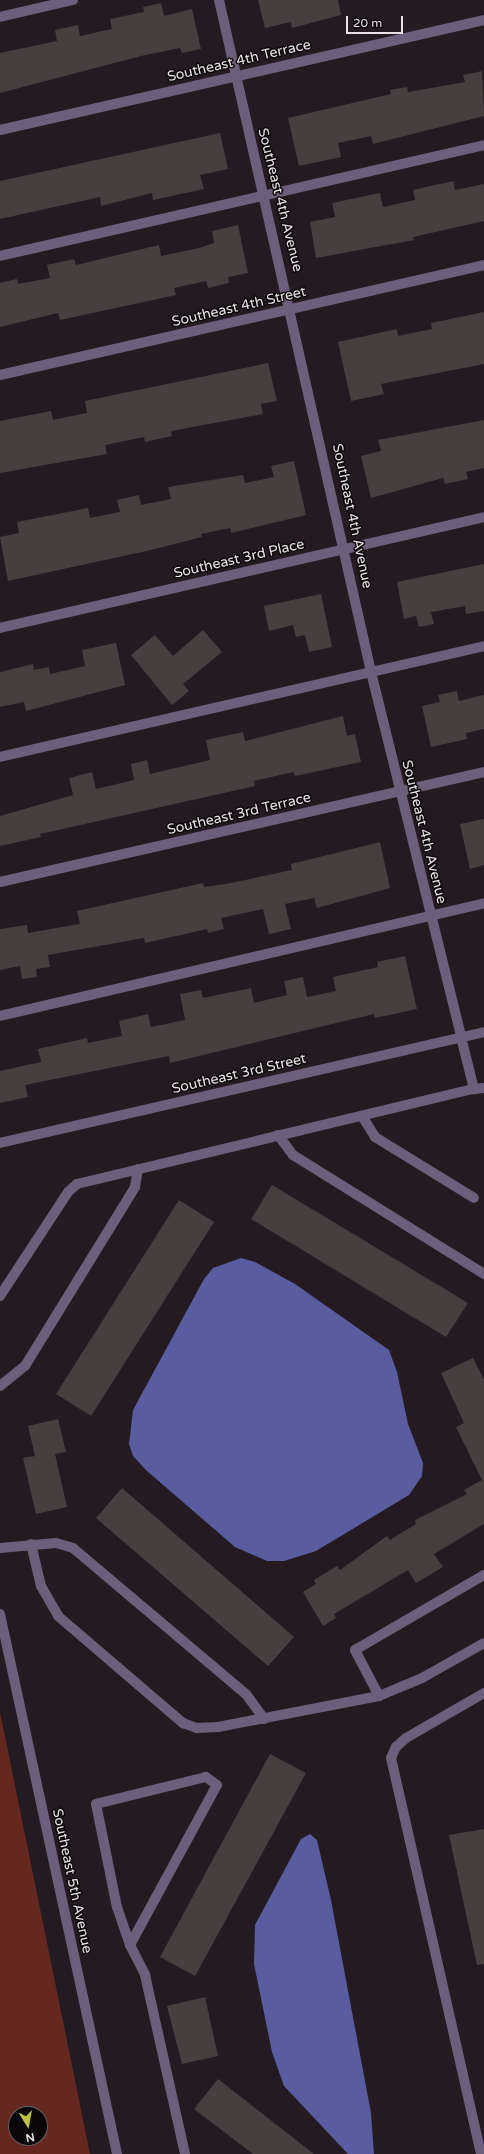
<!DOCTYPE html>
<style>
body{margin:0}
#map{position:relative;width:484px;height:2154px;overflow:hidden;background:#231b21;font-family:"Varela Round",sans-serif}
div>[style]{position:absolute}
.green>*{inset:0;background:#652821}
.water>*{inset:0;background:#595c9f}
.building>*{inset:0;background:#493d40}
.service>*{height:10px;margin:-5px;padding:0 5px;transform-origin:5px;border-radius:5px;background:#6d5e7b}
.minor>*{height:10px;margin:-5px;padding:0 5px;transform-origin:5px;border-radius:5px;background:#6d5e7b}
.tertiary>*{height:10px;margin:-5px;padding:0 5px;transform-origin:5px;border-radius:5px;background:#6d5e7b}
span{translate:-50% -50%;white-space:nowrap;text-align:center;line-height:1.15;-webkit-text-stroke:3px #0a0709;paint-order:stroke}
.street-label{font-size:14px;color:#e9e3e7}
.north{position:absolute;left:8px;top:2106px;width:40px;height:40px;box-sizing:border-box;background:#0a0709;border:1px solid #635f62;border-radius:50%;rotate:169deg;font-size:11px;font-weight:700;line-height:16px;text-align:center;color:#e9e3e7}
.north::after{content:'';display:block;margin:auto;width:14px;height:18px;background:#bdbf43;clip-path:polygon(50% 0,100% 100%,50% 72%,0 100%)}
.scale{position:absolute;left:346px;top:16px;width:57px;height:18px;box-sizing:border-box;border:2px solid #e9e3e7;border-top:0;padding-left:5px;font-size:12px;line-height:14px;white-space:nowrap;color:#e9e3e7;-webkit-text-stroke:3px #0a0709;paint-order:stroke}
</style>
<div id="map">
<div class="green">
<div style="clip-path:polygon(evenodd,0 1712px,90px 2154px,0 2154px,0 1712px,16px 2114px,40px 2114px,40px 2138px,16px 2138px,16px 2114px)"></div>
</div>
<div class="water">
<div style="clip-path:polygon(241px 1258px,255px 1262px,295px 1284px,389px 1350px,397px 1372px,408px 1424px,423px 1463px,422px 1476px,409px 1495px,316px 1551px,284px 1561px,267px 1561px,235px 1547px,147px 1471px,133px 1456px,129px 1444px,133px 1410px,204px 1279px,213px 1268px)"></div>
<div style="clip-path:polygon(310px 1834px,317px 1840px,331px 1900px,371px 2113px,374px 2154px,348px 2154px,284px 2086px,272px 2052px,254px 1964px,255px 1925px,301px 1839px)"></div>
</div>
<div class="building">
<div style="clip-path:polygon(258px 0,338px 0,341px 15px,292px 28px,291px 22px,265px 28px)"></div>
<div style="clip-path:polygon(161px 3px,164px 16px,192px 9px,201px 49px,182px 53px,180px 48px,141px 56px,0 93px,0 53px,57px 41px,55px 30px,78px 25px,80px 36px,112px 29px,110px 19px,144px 12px,143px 7px)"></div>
<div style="clip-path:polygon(482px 71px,484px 116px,373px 144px,371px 136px,338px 143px,341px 157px,299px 166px,288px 118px,391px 94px,390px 90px,407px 87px,408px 92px,465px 82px,463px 75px)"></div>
<div style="clip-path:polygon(220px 133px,228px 169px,200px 175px,204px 189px,153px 200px,152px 193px,101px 206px,100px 197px,0 219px,0 181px)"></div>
<div style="clip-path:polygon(453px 181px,455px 190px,484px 184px,484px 221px,413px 237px,414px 240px,316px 258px,310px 222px,335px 217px,332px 203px,380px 193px,383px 207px,415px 200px,413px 190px)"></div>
<div style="clip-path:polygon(238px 225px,248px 273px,228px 277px,229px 283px,208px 288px,206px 281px,174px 288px,176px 295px,60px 320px,58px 313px,0 327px,0 283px,17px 279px,18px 284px,50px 278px,47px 265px,74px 259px,76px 265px,159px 245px,161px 256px,199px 248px,214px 243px,212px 231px)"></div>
<div style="clip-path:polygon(484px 312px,484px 364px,381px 384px,384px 394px,351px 401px,338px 342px,397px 329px,398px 336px,432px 329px,431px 323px)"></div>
<div style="clip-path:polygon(268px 363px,277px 401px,261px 404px,263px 414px,171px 431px,172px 436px,145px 442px,144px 437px,105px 445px,107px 454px,0 473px,0 421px,51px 411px,53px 420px,87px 413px,85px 401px)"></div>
<div style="clip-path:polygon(484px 420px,484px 468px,466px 472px,468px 479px,445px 484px,443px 478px,371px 498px,361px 456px,381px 451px,378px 440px)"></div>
<div style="clip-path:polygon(294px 461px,306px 515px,231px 533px,230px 528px,201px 534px,202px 537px,151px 550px,8px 581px,0 537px,19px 533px,17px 522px,88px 508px,90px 518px,120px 512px,117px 500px,139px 495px,141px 505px,171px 499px,168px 487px,243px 475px,245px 483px,274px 477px,271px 466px)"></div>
<div style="clip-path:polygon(484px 564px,484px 611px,466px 614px,465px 606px,431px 612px,434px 624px,419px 627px,416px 616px,404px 619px,397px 582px)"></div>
<div style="clip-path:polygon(321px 594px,332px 647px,309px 652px,305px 635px,296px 637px,293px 625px,269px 631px,264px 606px)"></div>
<div style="clip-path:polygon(203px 630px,222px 652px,183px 684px,189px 691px,172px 705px,131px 655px,155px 635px,173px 656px)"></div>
<div style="clip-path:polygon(116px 643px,125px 685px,26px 711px,24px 702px,0 707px,0 672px,33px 664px,34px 670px,49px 667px,50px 674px,85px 666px,82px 650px)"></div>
<div style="clip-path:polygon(457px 691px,459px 701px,484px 695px,484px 729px,466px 733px,467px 739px,431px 747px,422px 706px,440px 702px,438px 695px)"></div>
<div style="clip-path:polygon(343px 716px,347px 736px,355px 734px,361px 762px,295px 776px,293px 772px,254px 781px,255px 786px,40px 834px,41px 837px,0 846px,0 816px,73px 795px,69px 778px,92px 772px,96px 789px,134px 780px,131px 764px,147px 760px,150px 774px,210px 760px,206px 740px,243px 732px,245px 741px)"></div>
<div style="clip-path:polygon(484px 819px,484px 865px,470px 869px,460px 824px)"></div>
<div style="clip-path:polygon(380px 842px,390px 888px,317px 908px,314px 898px,285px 904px,291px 929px,269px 934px,263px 909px,221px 918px,224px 929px,208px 933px,207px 929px,145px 943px,144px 938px,48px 955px,50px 967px,36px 969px,37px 977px,22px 979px,20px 966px,0 970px,0 929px,27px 925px,28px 933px,80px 924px,77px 911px,203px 883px,204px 887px,226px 884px,292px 870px,291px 864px)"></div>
<div style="clip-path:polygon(405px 956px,417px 1009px,375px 1018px,374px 1014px,170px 1063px,169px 1056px,25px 1085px,28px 1097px,0 1103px,0 1071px,41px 1062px,38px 1049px,87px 1038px,88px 1043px,122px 1036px,119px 1021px,148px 1014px,151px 1027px,185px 1020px,180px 994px,201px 990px,203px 998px,251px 988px,254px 1003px,287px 995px,284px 981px,303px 977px,307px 997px,336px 991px,333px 977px,378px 967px,377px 962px)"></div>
<div style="clip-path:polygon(272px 1185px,468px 1303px,446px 1337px,251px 1219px)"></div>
<div style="clip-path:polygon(179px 1200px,214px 1222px,91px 1416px,56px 1394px)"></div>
<div style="clip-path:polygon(473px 1358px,484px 1380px,484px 1524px,434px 1554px,443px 1567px,416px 1583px,408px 1570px,334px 1614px,336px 1618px,323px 1626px,303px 1592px,316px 1584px,314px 1580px,337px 1566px,340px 1570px,387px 1536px,390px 1540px,416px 1524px,415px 1520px,467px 1494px,464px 1490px,482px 1480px,456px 1427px,464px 1423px,441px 1373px)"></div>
<div style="clip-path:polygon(58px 1419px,66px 1452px,55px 1454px,67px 1507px,36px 1514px,23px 1458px,35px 1456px,28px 1426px)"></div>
<div style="clip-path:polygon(122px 1488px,294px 1637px,268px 1666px,96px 1518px)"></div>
<div style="clip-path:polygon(270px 1754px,306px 1773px,195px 1976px,160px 1957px)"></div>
<div style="clip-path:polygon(484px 1829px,484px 1964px,477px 1965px,449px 1835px)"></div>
<div style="clip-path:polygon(205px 1997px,218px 2056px,182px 2064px,167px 2006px)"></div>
<div style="clip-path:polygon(218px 2079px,314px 2154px,253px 2154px,194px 2109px)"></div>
</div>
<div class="service">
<div style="left:0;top:17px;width:75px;rotate:-13.1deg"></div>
<div style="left:0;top:256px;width:497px;rotate:-12.9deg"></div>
<div style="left:0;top:757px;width:497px;rotate:-12.9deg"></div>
<div style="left:0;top:1016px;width:497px;rotate:-13.1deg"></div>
<div style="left:461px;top:1037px;width:54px;rotate:76deg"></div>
<div style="left:474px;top:1089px;width:10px;rotate:-6deg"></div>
<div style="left:362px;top:1116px;width:25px;rotate:58deg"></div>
<div style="left:375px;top:1137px;width:116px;rotate:31.6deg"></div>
<div style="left:278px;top:1135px;width:25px;rotate:53deg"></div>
<div style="left:293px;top:1155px;width:225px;rotate:31.9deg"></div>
<div style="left:0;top:1296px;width:124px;rotate:-56.8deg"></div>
<div style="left:68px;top:1192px;width:12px;rotate:-42deg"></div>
<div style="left:77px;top:1184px;width:408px;rotate:-13.5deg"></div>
<div style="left:0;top:1386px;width:32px;rotate:-39deg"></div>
<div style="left:25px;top:1366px;width:210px;rotate:-58.4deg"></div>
<div style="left:135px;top:1187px;width:18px;rotate:-81deg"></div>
<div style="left:31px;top:1544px;width:43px;rotate:76.6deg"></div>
<div style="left:41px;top:1586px;width:34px;rotate:60deg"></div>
<div style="left:58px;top:1616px;width:165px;rotate:40.6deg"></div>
<div style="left:183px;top:1723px;width:15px;rotate:20deg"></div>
<div style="left:197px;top:1728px;width:21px;rotate:-3deg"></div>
<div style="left:218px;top:1727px;width:164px;rotate:-10.9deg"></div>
<div style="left:379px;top:1696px;width:47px;rotate:-22.7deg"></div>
<div style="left:422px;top:1678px;width:71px;rotate:-29.4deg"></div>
<div style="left:0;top:1548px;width:56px;rotate:-5.1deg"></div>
<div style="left:56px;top:1543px;width:18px;rotate:16deg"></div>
<div style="left:73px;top:1548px;width:226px;rotate:40.2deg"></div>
<div style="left:246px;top:1694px;width:31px;rotate:54deg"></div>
<div style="left:379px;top:1696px;width:52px;rotate:-117.6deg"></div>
<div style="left:355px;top:1650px;width:149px;rotate:-30.2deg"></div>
<div style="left:130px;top:1945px;width:182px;rotate:-61.5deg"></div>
<div style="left:217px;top:1785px;width:14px;rotate:-144deg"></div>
<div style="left:206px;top:1777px;width:113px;rotate:166.2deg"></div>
<div style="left:96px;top:1804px;width:105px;rotate:78.5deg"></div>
<div style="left:117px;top:1907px;width:40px;rotate:71.1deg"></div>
<div style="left:130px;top:1945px;width:34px;rotate:63deg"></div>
<div style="left:145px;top:1975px;width:183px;rotate:77.4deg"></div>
<div style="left:481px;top:2154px;width:406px;rotate:-102.8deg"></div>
<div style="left:391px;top:1758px;width:12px;rotate:-66deg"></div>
<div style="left:396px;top:1747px;width:13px;rotate:-42deg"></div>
<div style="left:406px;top:1738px;width:90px;rotate:-30deg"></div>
</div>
<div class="minor">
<div style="left:219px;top:0;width:689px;rotate:77.25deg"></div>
<div style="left:371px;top:672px;width:376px;rotate:76.1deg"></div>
<div style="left:0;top:130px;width:496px;rotate:-12.8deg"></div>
<div style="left:0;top:375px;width:496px;rotate:-12.8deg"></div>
<div style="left:0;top:628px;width:497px;rotate:-12.9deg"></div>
<div style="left:0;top:882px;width:496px;rotate:-12.8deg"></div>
<div style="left:0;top:1143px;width:497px;rotate:-12.9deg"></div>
</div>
<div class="tertiary">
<div style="left:0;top:1614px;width:553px;rotate:77.77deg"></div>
</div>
<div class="street-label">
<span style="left:239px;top:61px;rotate:-13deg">Southeast 4th Terrace</span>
<span style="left:280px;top:200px;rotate:76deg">Southeast 4th Avenue</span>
<span style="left:239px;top:307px;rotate:-13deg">Southeast 4th Street</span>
<span style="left:352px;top:516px;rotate:78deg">Southeast 4th Avenue</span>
<span style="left:239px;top:559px;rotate:-13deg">Southeast 3rd Place</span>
<span style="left:239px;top:814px;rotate:-13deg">Southeast 3rd Terrace</span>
<span style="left:424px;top:832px;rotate:76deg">Southeast 4th Avenue</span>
<span style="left:239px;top:1074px;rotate:-13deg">Southeast 3rd Street</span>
<span style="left:72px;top:1881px;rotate:78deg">Southeast 5th Avenue</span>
</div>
<div class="north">N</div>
<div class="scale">20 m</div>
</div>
